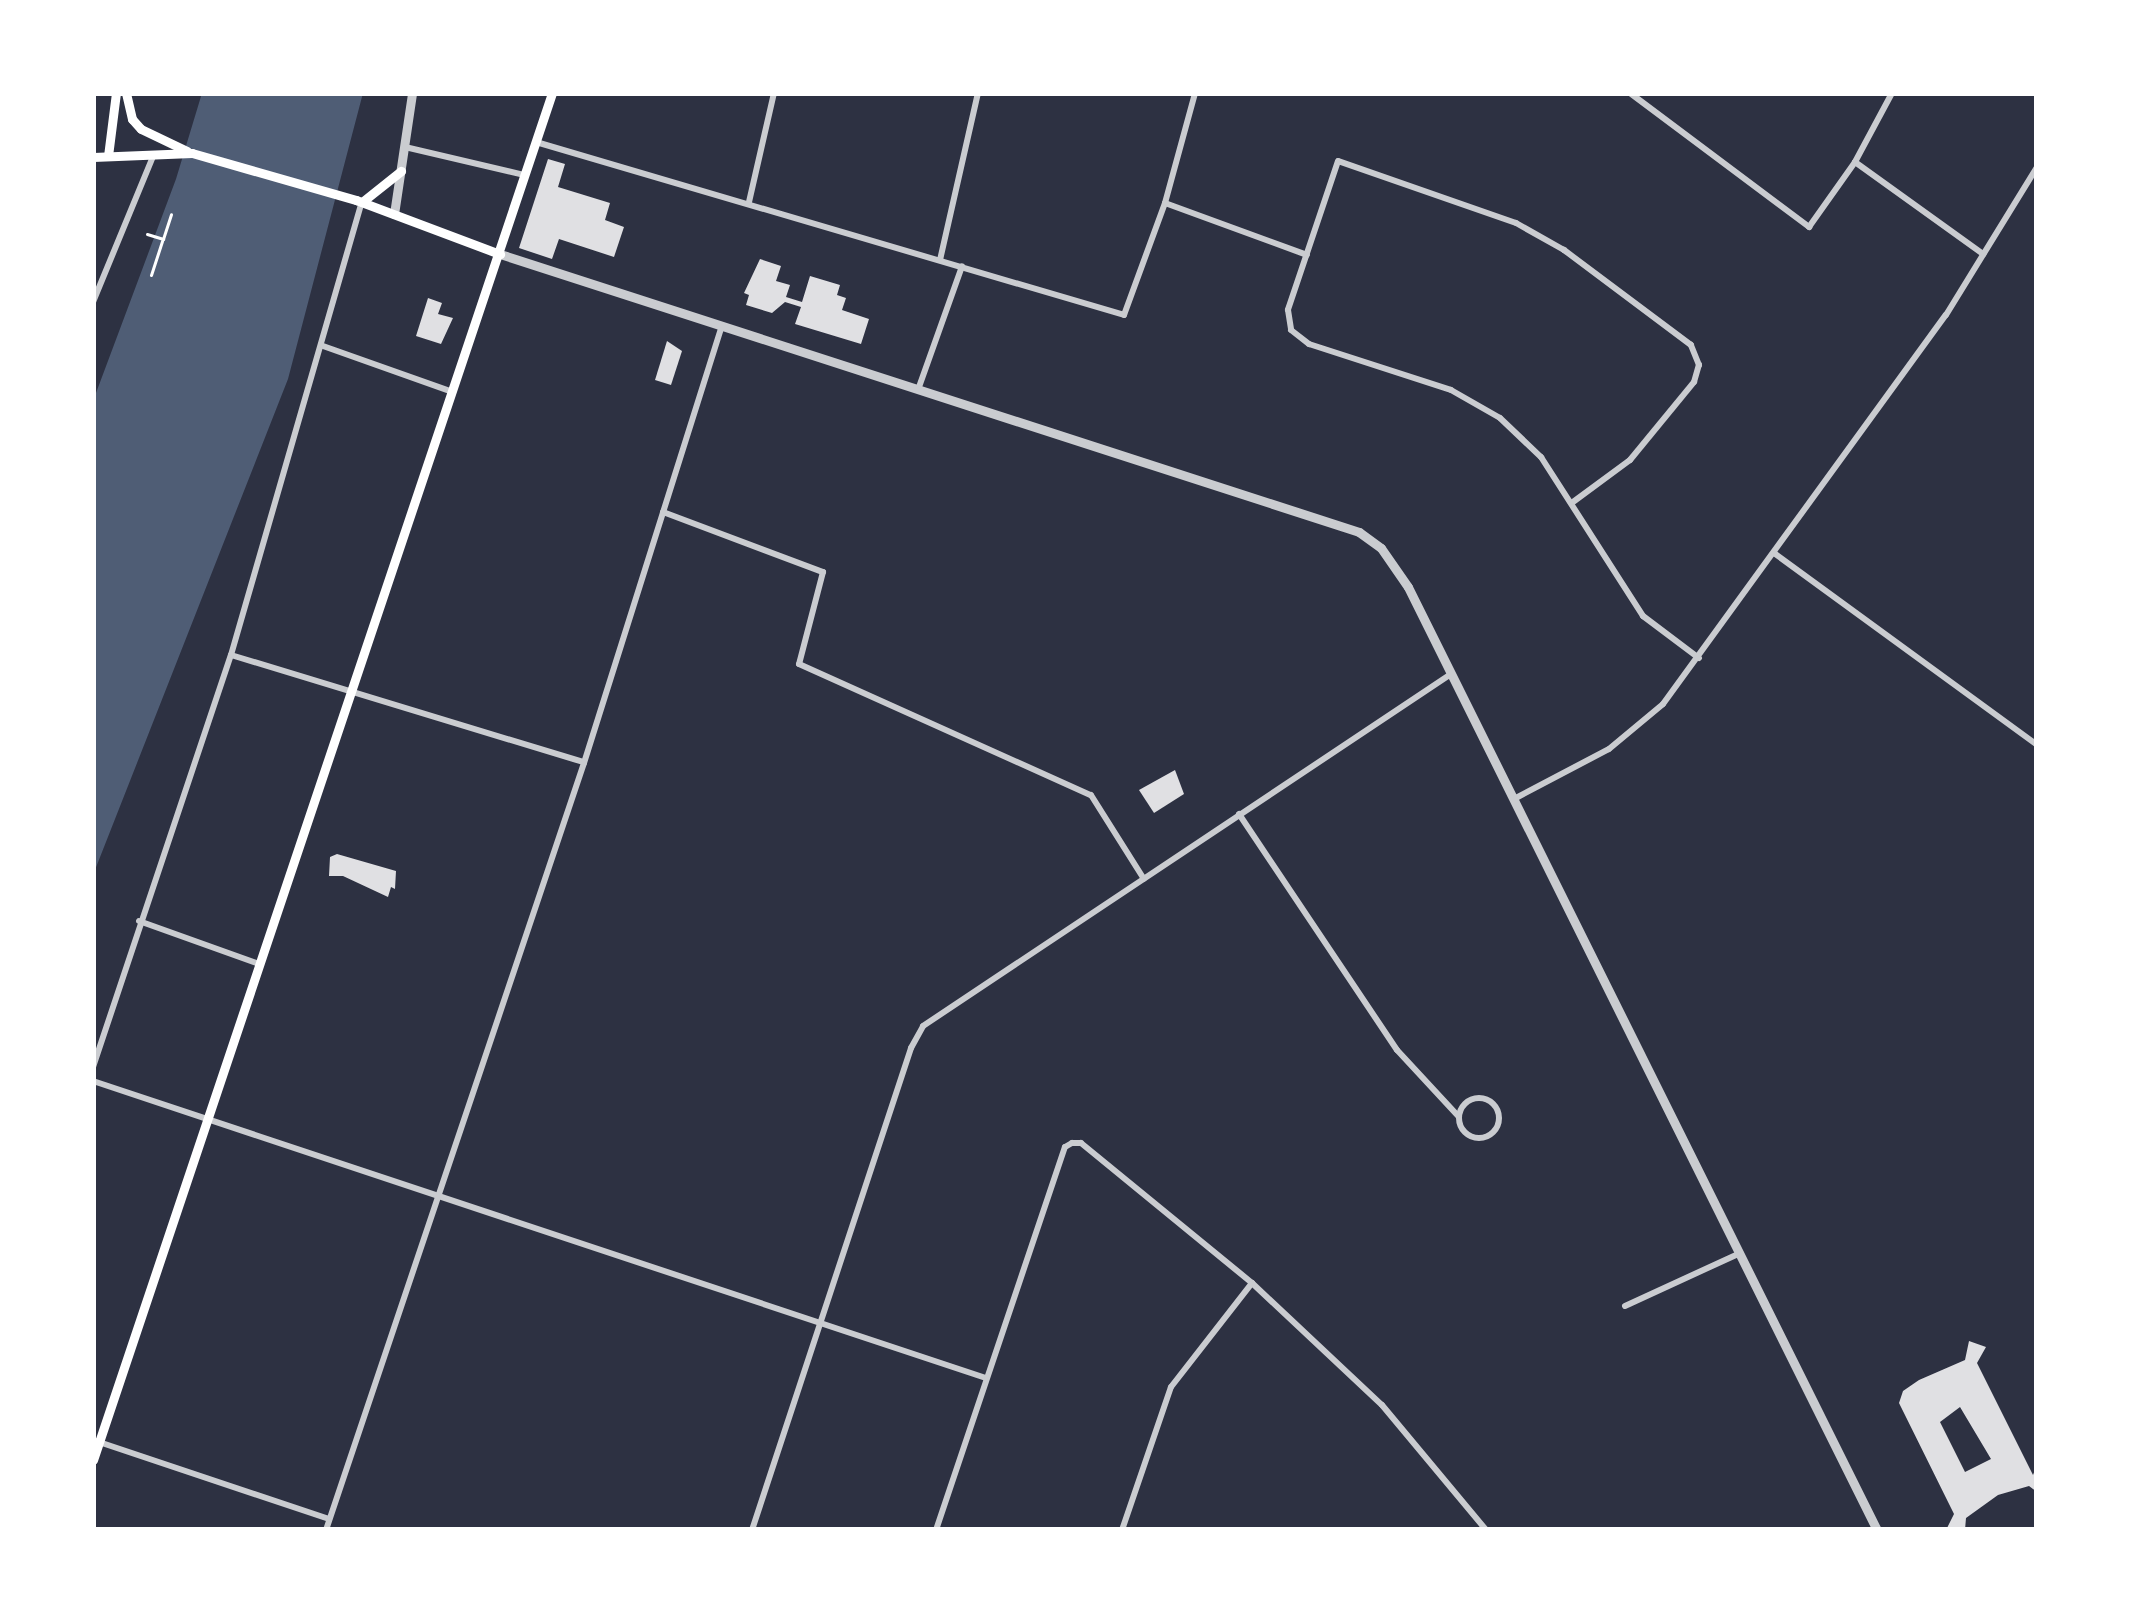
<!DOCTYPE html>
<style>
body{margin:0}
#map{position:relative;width:2130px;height:1623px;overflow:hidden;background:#2d3142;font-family:"Exo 2",sans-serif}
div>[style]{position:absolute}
.water>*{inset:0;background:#4f5d75}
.building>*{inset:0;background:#e0e0e3}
.path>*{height:3px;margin:-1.5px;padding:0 1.5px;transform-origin:1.5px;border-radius:1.5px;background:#fff}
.minor>*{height:6px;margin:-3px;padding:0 3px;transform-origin:3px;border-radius:3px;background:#caccd0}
.minor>.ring{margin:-3px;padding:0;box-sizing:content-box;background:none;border:6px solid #caccd0;border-radius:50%}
.tertiary>*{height:9px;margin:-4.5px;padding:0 4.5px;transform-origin:4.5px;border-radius:4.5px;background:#caccd0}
.secondary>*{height:9px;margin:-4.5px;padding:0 4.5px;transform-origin:4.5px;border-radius:4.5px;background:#fff}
span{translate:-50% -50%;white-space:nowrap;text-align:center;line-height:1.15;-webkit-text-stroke:9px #fff;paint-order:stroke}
.frame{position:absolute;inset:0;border:96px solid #fff;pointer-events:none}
</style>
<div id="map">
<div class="water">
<div style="clip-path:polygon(202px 93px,363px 93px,288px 379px,93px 875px,93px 401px,176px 179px)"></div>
</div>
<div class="building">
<div style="clip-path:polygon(548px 159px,565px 164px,558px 187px,610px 203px,605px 220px,624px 227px,614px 257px,559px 239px,552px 259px,519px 248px)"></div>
<div style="clip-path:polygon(760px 259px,781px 266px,776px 281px,790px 285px,786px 297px,802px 302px,810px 276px,840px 285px,837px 295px,846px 298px,842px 310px,869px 319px,861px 344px,795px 324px,801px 307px,785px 302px,772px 313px,746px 305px,749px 295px,744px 293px)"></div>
<div style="clip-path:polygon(428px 298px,442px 303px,438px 314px,453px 318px,441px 344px,416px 336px)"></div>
<div style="clip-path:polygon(667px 341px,682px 351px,671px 385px,655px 380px)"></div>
<div style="clip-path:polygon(1175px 770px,1184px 794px,1154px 813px,1139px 790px)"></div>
<div style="clip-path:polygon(337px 854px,396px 871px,395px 889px,391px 887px,388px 897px,343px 876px,329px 876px,330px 857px)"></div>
<div style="clip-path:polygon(evenodd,1969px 1341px,1986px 1347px,1977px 1363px,2033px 1475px,2037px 1465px,2037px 1492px,2029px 1486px,1998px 1495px,1966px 1518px,1965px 1530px,1946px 1530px,1954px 1514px,1899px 1403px,1903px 1391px,1919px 1380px,1965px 1360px,1969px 1341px,1960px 1407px,1991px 1459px,1965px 1472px,1940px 1422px,1960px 1407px)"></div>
</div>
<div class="path">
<div style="left:147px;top:234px;width:17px;rotate:17deg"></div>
<div style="left:163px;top:239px;width:26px;rotate:-72deg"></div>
<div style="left:151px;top:275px;width:36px;rotate:-72deg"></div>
</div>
<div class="minor">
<div style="left:1630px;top:93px;width:224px;rotate:36.8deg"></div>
<div style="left:1809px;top:227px;width:80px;rotate:-54.7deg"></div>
<div style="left:1855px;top:162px;width:78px;rotate:-61.8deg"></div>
<div style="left:536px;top:142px;width:613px;rotate:16.39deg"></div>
<div style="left:1124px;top:315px;width:119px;rotate:-69.9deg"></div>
<div style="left:1165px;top:203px;width:114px;rotate:-74.7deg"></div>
<div style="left:405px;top:147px;width:122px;rotate:13.2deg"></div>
<div style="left:1855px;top:162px;width:158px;rotate:35.7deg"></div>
<div style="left:749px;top:202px;width:112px;rotate:-77.1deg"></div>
<div style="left:1165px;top:203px;width:151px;rotate:20.1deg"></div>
<div style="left:940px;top:260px;width:171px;rotate:-77.2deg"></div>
<div style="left:93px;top:302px;width:160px;rotate:-67.6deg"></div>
<div style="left:323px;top:346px;width:135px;rotate:19.5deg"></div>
<div style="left:919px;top:387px;width:128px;rotate:-70.4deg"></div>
<div style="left:1573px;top:502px;width:71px;rotate:-36.4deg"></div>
<div style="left:1630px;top:460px;width:101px;rotate:-50.6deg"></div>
<div style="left:1694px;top:382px;width:18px;rotate:-74deg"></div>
<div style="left:1699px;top:365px;width:22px;rotate:-112deg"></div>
<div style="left:1691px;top:345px;width:159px;rotate:-143.2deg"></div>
<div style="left:1564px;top:250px;width:55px;rotate:-150.6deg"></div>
<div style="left:1516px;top:223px;width:188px;rotate:-160.8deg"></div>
<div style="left:1338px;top:161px;width:157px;rotate:108.6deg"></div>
<div style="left:1288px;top:310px;width:20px;rotate:81deg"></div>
<div style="left:1291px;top:330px;width:23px;rotate:38deg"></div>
<div style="left:1309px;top:344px;width:149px;rotate:17.9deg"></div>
<div style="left:1451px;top:390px;width:56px;rotate:29.7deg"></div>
<div style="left:1500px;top:418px;width:57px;rotate:43.6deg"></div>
<div style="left:1541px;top:457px;width:189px;rotate:57.3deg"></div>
<div style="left:1643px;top:616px;width:70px;rotate:36.9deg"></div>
<div style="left:663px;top:512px;width:171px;rotate:20.6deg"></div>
<div style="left:823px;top:572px;width:95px;rotate:104.6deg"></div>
<div style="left:799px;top:664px;width:320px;rotate:24.2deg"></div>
<div style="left:1091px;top:795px;width:99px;rotate:57.8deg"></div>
<div style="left:1774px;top:553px;width:326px;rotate:36.1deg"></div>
<div style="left:231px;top:655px;width:368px;rotate:16.9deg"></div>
<div style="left:1514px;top:799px;width:107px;rotate:-27.8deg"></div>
<div style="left:1609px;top:749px;width:70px;rotate:-39.8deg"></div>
<div style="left:1663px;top:704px;width:481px;rotate:-54deg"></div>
<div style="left:1946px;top:315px;width:174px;rotate:-58.4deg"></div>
<div style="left:1239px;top:814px;width:284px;rotate:56.2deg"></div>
<div style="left:1397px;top:1050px;width:91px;rotate:47.2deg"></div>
<div style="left:139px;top:921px;width:127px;rotate:19.7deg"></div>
<div style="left:93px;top:1067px;width:434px;rotate:-71.5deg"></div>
<div style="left:231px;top:655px;width:472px;rotate:-73.9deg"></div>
<div style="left:93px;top:1081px;width:941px;rotate:18.4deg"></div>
<div class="ring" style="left:1459px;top:1098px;width:34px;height:34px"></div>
<div style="left:1625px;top:1306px;width:127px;rotate:-24.7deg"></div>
<div style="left:93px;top:1440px;width:249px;rotate:18.5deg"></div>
<div style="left:326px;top:1530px;width:809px;rotate:-71.41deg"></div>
<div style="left:584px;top:763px;width:456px;rotate:-72.5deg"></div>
<div style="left:752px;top:1530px;width:508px;rotate:-71.74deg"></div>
<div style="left:911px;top:1048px;width:25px;rotate:-61deg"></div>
<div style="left:923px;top:1026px;width:635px;rotate:-33.69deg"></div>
<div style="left:936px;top:1530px;width:404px;rotate:-71.4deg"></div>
<div style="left:1065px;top:1147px;width:8px;rotate:-30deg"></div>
<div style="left:1072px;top:1143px;width:9px"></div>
<div style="left:1081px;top:1143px;width:221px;rotate:39.3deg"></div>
<div style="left:1252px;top:1283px;width:178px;rotate:43.2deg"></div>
<div style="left:1382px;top:1405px;width:163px;rotate:50.2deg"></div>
<div style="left:1122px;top:1530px;width:151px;rotate:-71.1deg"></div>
<div style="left:1171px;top:1387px;width:132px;rotate:-52.1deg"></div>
</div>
<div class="tertiary">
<div style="left:394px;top:214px;width:122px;rotate:-81.5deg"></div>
<div style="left:500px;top:254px;width:903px;rotate:17.93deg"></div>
<div style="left:1359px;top:532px;width:27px;rotate:36deg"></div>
<div style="left:1381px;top:548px;width:47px;rotate:55.3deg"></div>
<div style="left:1408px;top:587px;width:1053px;rotate:63.56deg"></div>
</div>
<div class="secondary">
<div style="left:126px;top:93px;width:27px;rotate:77deg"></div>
<div style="left:132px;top:119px;width:13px;rotate:48deg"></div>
<div style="left:141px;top:129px;width:51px;rotate:25.6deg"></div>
<div style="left:108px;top:156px;width:64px;rotate:-82.8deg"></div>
<div style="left:93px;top:157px;width:99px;rotate:-2.3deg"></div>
<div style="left:192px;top:153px;width:171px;rotate:16deg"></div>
<div style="left:356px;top:200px;width:154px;rotate:20.6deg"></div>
<div style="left:362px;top:202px;width:50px;rotate:-38.5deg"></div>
<div style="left:93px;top:1460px;width:1442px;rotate:-71.44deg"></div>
</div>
<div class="frame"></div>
</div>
